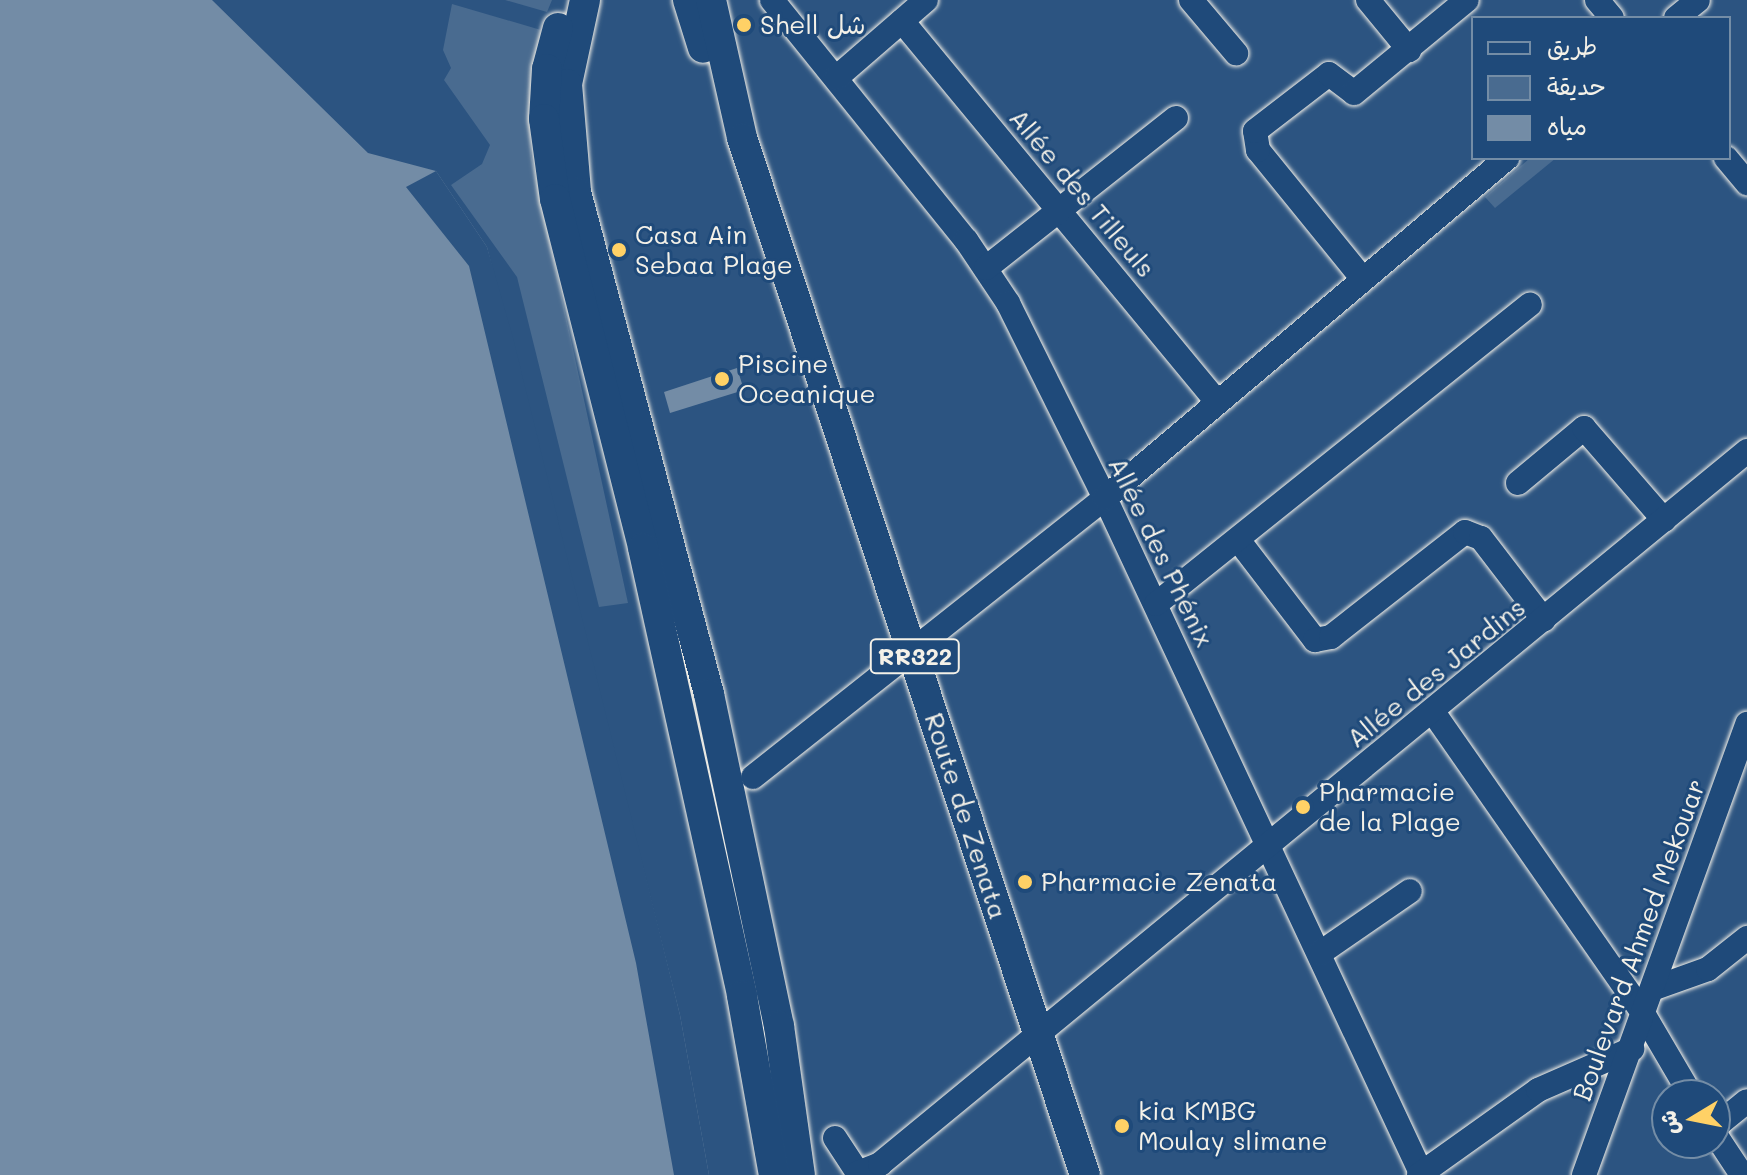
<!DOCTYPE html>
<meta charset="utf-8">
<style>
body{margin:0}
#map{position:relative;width:1747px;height:1175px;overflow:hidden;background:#2c5481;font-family:Mali,"Playpen Sans Arabic",sans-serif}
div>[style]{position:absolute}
.green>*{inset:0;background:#496b90}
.water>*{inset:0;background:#738ca6}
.pier>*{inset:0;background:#2c5481}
.roads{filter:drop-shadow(0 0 2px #f4f1e8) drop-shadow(0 0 2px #f4f1e8)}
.minor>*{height:24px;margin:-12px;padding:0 12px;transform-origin:12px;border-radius:12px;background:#1f4a7a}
.major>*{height:30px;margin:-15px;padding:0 15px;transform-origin:15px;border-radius:15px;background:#1f4a7a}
.dots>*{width:22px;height:22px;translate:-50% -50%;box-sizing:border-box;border:4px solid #1f4a7a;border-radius:50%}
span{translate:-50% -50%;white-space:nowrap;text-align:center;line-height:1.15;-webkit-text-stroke:6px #1f4a7a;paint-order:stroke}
.shield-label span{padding:2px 6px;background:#1f4a7a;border:2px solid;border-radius:6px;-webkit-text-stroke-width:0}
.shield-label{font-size:24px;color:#f4f1e8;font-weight:700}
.poi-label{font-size:26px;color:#f4f1e8}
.left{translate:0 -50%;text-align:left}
.street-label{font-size:26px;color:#f4f1e8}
.legend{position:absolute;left:1471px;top:16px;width:260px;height:144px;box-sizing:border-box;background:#1f4a7a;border:2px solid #748da6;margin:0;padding:10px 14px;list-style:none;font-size:24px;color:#f4f1e8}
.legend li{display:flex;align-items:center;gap:16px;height:40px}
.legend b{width:40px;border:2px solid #748da6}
.north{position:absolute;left:1651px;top:1079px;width:80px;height:80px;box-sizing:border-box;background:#1f4a7a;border:2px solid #748da6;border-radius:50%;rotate:260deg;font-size:22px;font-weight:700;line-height:32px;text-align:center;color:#f4f1e8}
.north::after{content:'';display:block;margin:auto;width:28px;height:36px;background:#ffd166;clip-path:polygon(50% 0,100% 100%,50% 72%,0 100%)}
</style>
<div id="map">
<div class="green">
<div style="clip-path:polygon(505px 0,552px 0,547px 12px)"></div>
<div style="clip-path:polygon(452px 4px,541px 30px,529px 110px,531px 155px,628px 603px,599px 607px,517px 277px,451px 185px,482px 164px,490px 145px,444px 80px,451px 68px,443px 50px)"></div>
<div style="clip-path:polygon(1530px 158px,1556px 158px,1495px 208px,1485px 197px)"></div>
</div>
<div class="water">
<div style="clip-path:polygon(0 0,212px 0,368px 153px,436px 171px,487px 247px,680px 1015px,709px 1175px,0 1175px)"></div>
<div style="clip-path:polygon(737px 368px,744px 390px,670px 413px,664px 392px)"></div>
</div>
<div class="pier">
<div style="clip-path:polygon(436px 171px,487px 247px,512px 334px,680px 1015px,709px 1175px,674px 1175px,636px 963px,469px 266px,406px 187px)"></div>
</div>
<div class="roads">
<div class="minor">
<div style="left:772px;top:0;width:309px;rotate:51.1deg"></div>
<div style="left:966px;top:240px;width:76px;rotate:56.3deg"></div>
<div style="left:1008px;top:303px;width:218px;rotate:63.6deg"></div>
<div style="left:1105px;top:498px;width:748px;rotate:64.91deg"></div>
<div style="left:1191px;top:0;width:70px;rotate:49.7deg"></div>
<div style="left:1368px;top:0;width:65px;rotate:50.6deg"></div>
<div style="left:1597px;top:0;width:23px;rotate:50deg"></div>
<div style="left:1676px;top:18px;width:28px;rotate:-39deg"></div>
<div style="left:902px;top:21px;width:494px;rotate:50.4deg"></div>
<div style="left:836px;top:78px;width:119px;rotate:-40.9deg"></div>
<div style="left:1726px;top:158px;width:33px;rotate:50deg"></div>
<div style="left:986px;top:268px;width:242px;rotate:-38.3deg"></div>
<div style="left:1362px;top:278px;width:165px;rotate:-129.1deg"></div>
<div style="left:1258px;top:150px;width:19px;rotate:-99deg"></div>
<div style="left:1255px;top:131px;width:93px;rotate:-37.6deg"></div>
<div style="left:1329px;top:74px;width:31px;rotate:37deg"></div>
<div style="left:1354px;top:93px;width:146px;rotate:-39.5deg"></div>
<div style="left:1518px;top:483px;width:86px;rotate:-39.8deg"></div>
<div style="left:1584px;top:428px;width:122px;rotate:49deg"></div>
<div style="left:1239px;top:541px;width:125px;rotate:52.5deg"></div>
<div style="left:1315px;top:640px;width:16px;rotate:-11deg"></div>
<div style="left:1331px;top:637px;width:170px;rotate:-38.1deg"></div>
<div style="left:1465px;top:532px;width:17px;rotate:21deg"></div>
<div style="left:1481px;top:538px;width:103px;rotate:52.5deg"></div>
<div style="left:1156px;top:604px;width:479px;rotate:-38.7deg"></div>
<div style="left:1433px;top:712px;width:369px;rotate:55.1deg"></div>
<div style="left:1644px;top:1015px;width:93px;rotate:59.6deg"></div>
<div style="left:753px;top:777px;width:449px;rotate:-38.4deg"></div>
<div style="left:1105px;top:498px;width:527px;rotate:-40.22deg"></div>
<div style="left:1320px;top:953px;width:109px;rotate:-34.6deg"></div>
<div style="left:1652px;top:989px;width:59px;rotate:-19.7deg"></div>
<div style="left:1708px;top:969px;width:50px;rotate:-38.5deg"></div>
<div style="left:1715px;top:1127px;width:41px;rotate:-39.1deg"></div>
<div style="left:1715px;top:1134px;width:49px;rotate:56.6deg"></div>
<div style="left:835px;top:1138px;width:42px;rotate:56.7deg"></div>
<div style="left:858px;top:1173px;width:24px;rotate:-22deg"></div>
<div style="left:880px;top:1164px;width:1123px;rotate:-39.43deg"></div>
<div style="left:1419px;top:1175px;width:146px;rotate:-35.5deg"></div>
<div style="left:1538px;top:1090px;width:103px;rotate:-23.6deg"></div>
<div style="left:1584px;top:1175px;width:480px;rotate:-70.1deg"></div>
</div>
<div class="major">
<div style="left:585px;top:0;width:86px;rotate:102.1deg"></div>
<div style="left:567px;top:84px;width:108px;rotate:85.2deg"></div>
<div style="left:576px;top:192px;width:519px;rotate:75.16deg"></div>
<div style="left:709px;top:694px;width:339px;rotate:78.1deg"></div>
<div style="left:779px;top:1026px;width:150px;rotate:82deg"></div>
<div style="left:688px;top:0;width:50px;rotate:72.6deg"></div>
<div style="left:711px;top:0;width:141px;rotate:77.3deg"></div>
<div style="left:742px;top:138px;width:1092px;rotate:71.7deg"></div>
<div style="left:558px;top:28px;width:42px;rotate:105deg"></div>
<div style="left:547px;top:69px;width:50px;rotate:93.4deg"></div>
<div style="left:544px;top:119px;width:81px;rotate:82.2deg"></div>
<div style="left:555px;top:199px;width:360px;rotate:75.8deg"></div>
<div style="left:643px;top:548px;width:459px;rotate:77.5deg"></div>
<div style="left:742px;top:996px;width:182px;rotate:79.9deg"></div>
</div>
</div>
<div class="dots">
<div style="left:744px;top:25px;background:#ffd166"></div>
<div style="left:619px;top:250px;background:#ffd166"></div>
<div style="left:722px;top:379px;background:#ffd166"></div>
<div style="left:1303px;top:807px;background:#ffd166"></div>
<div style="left:1025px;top:882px;background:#ffd166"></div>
<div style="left:1122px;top:1126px;background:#ffd166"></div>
</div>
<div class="shield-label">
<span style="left:915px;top:656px">RR322</span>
</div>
<div class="poi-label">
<span class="left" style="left:760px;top:25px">Shell شل</span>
<span class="left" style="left:635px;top:250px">Casa Ain<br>Sebaa Plage</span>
<span class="left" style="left:738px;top:379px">Piscine<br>Oceanique</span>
<span class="left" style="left:1319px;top:807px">Pharmacie<br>de la Plage</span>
<span class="left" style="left:1041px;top:882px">Pharmacie Zenata</span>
<span class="left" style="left:1138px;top:1126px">kia KMBG<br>Moulay slimane</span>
</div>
<div class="street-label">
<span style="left:1082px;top:193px;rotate:50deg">Allée des Tilleuls</span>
<span style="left:1161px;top:552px;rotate:64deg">Allée des Phénix</span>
<span style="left:1436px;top:673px;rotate:-39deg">Allée des Jardins</span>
<span style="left:966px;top:816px;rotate:72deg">Route de Zenata</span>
<span style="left:1639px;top:940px;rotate:-70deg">Boulevard Ahmed Mekouar</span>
</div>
<ul class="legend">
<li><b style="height:10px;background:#1f4a7a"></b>طريق</li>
<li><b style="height:22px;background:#496b90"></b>حديقة</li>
<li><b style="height:22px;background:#738ca6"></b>مياه</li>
</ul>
<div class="north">ش</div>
</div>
